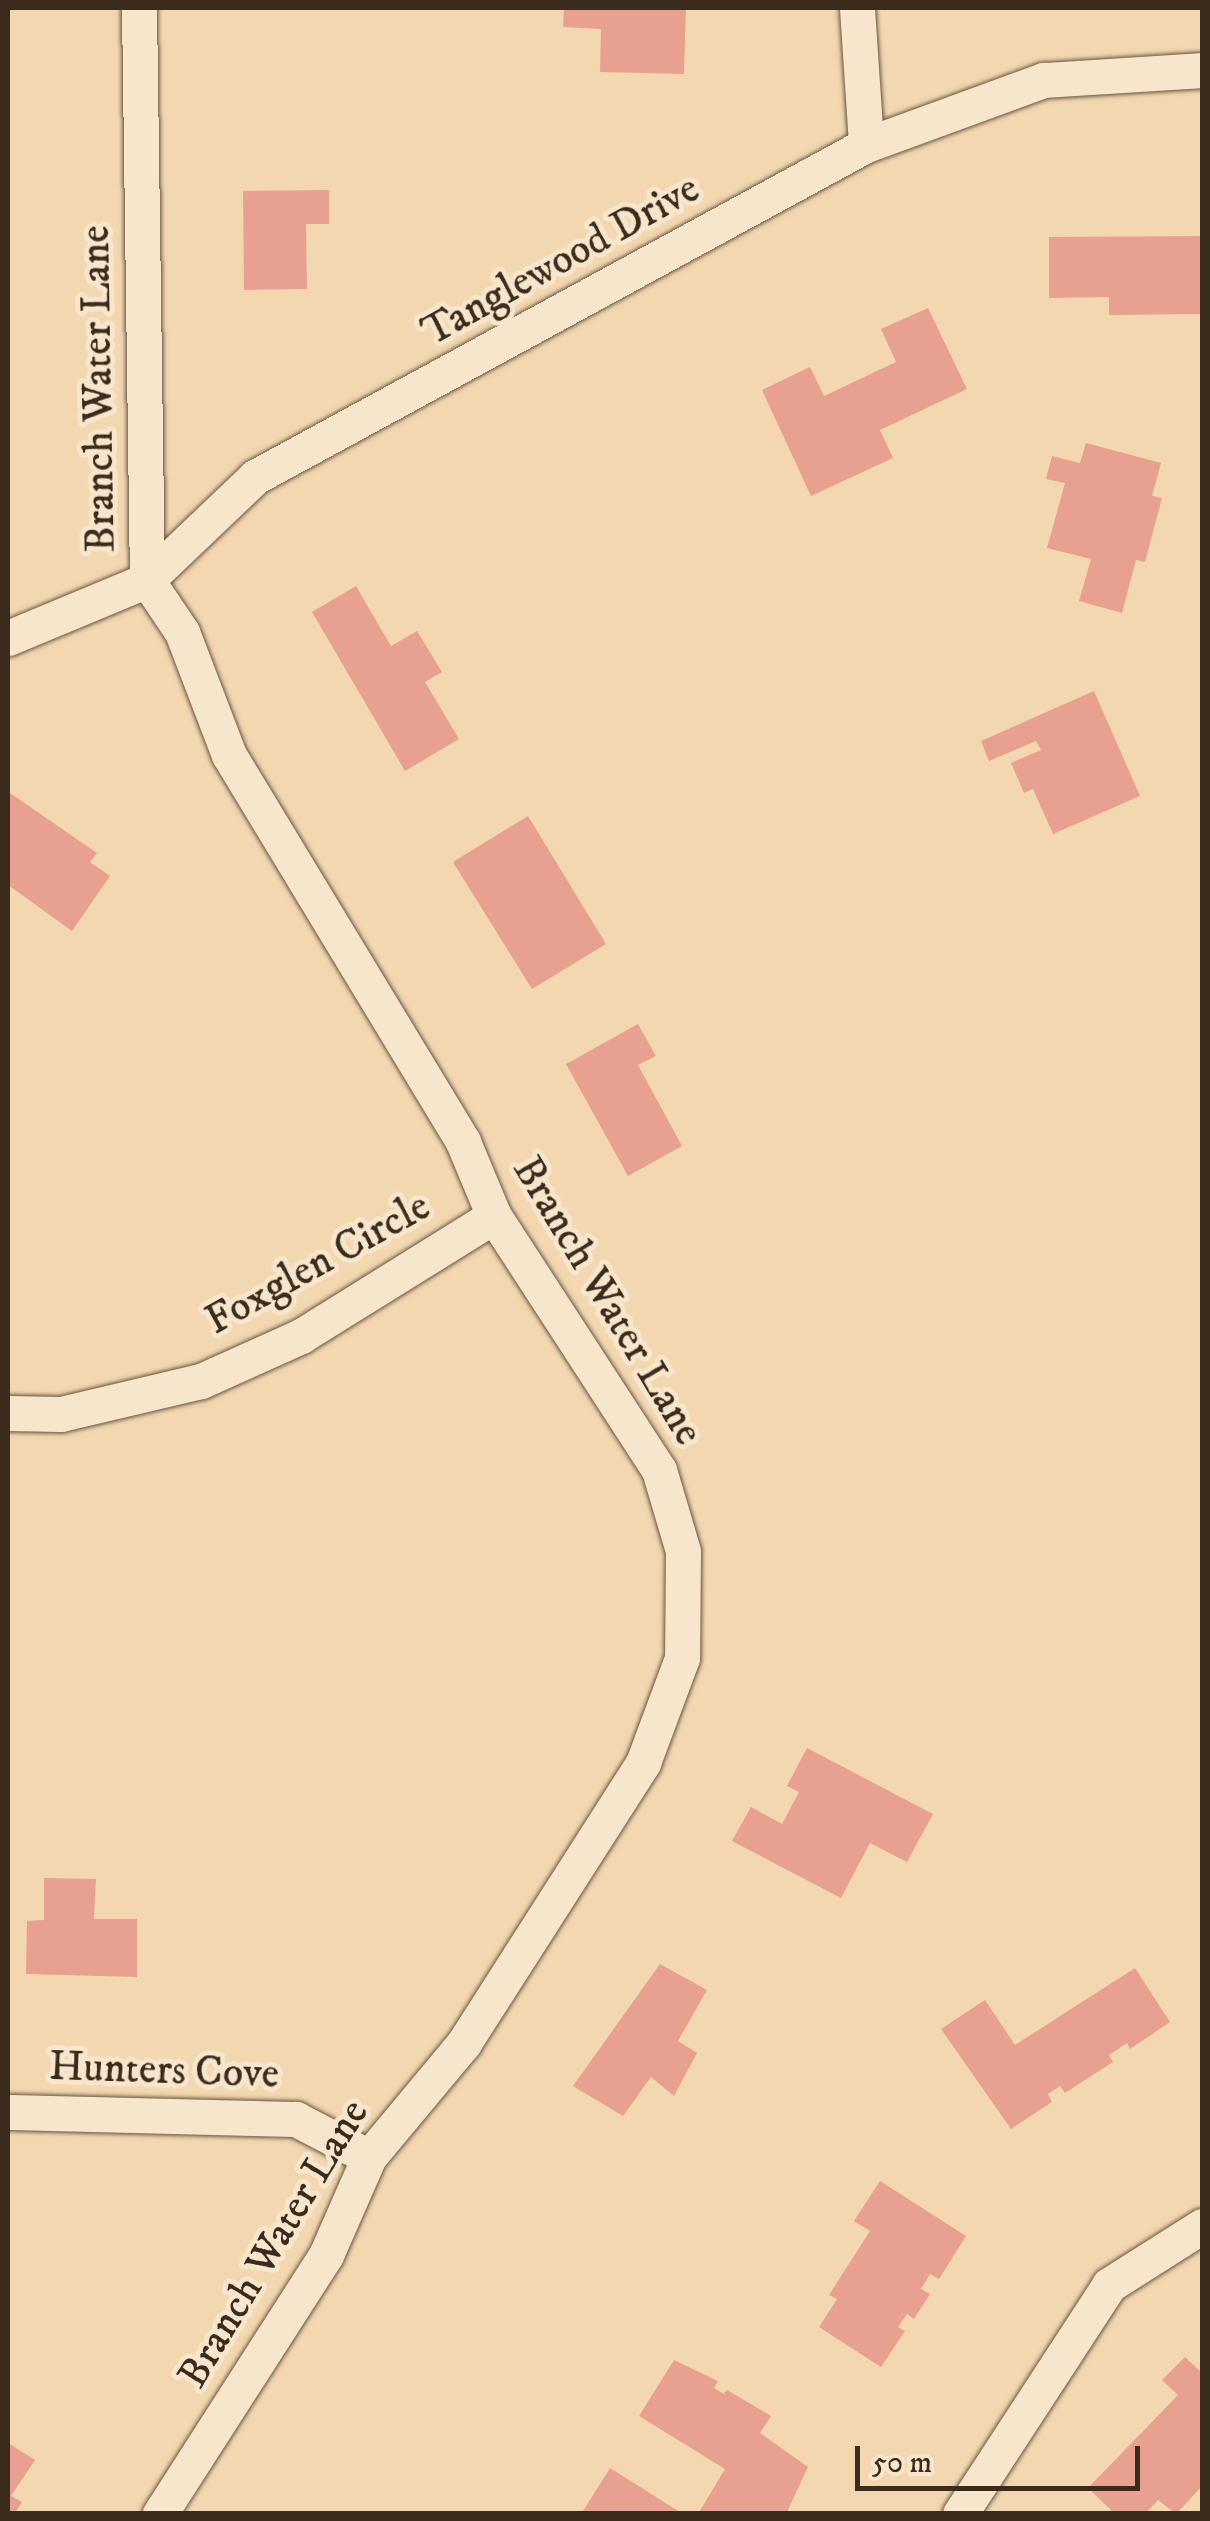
<!DOCTYPE html>
<style>
body{margin:0}
#map{position:relative;width:1210px;height:2521px;overflow:hidden;background:#f3d7b0;font-family:"IM FELL DW Pica",serif}
div>[style]{position:absolute}
.building>*{inset:0;background:#e8a091}
.roads{filter:drop-shadow(0 0 2px #695642) drop-shadow(0 0 2px #695642)}
.minor>*{height:35px;margin:-17.5px;padding:0 17.5px;transform-origin:17.5px;border-radius:17.5px;background:#f7e5cc}
span{translate:-50% -50%;white-space:nowrap;text-align:center;line-height:1.15;-webkit-text-stroke:10px #f7e5cc;paint-order:stroke}
.street-label{font-size:42px;color:#3b2b1d}
.frame{position:absolute;inset:0;border:10px solid #3b2b1d;pointer-events:none}
.scale{position:absolute;left:855px;top:2446px;width:285px;height:45px;box-sizing:border-box;border:5px solid #3b2b1d;border-top:0;padding-left:12px;font-size:30px;line-height:35px;white-space:nowrap;color:#3b2b1d;-webkit-text-stroke:8px #f7e5cc;paint-order:stroke}
</style>
<div id="map">
<div class="building">
<div style="clip-path:polygon(564px 8px,686px 8px,684px 74px,600px 72px,601px 29px,563px 27px)"></div>
<div style="clip-path:polygon(329px 190px,329px 224px,306px 224px,307px 289px,244px 290px,243px 191px)"></div>
<div style="clip-path:polygon(1202px 236px,1202px 314px,1109px 315px,1109px 297px,1049px 298px,1049px 237px)"></div>
<div style="clip-path:polygon(928px 308px,967px 389px,880px 430px,893px 458px,811px 496px,762px 390px,810px 367px,824px 396px,896px 362px,881px 329px)"></div>
<div style="clip-path:polygon(1086px 443px,1161px 463px,1152px 496px,1162px 498px,1145px 562px,1136px 560px,1122px 613px,1079px 601px,1091px 559px,1047px 548px,1065px 483px,1046px 479px,1052px 456px,1080px 463px)"></div>
<div style="clip-path:polygon(356px 586px,391px 646px,417px 631px,442px 672px,425px 682px,459px 739px,405px 771px,312px 612px)"></div>
<div style="clip-path:polygon(1094px 691px,1140px 796px,1053px 834px,1033px 789px,1024px 793px,1011px 763px,1041px 750px,1036px 741px,989px 761px,981px 741px)"></div>
<div style="clip-path:polygon(10px 793px,97px 853px,90px 862px,110px 876px,72px 931px,8px 885px)"></div>
<div style="clip-path:polygon(528px 816px,606px 944px,532px 989px,453px 862px)"></div>
<div style="clip-path:polygon(638px 1024px,656px 1056px,638px 1065px,682px 1146px,628px 1176px,566px 1064px)"></div>
<div style="clip-path:polygon(807px 1748px,933px 1814px,907px 1862px,870px 1843px,841px 1898px,732px 1841px,751px 1807px,782px 1824px,799px 1792px,787px 1786px)"></div>
<div style="clip-path:polygon(44px 1878px,96px 1879px,94px 1919px,137px 1919px,137px 1977px,26px 1974px,27px 1921px,44px 1920px)"></div>
<div style="clip-path:polygon(660px 1964px,707px 1990px,678px 2041px,697px 2053px,674px 2096px,651px 2077px,623px 2116px,573px 2086px)"></div>
<div style="clip-path:polygon(1135px 1968px,1170px 2022px,1130px 2049px,1127px 2043px,1109px 2055px,1113px 2062px,1065px 2093px,1060px 2086px,1048px 2094px,1052px 2102px,1011px 2129px,941px 2029px,985px 2000px,1015px 2045px)"></div>
<div style="clip-path:polygon(880px 2181px,966px 2236px,939px 2279px,930px 2274px,921px 2289px,930px 2294px,914px 2319px,907px 2314px,898px 2327px,905px 2331px,881px 2367px,819px 2327px,837px 2299px,829px 2295px,870px 2231px,854px 2221px)"></div>
<div style="clip-path:polygon(1185px 2357px,1202px 2373px,1202px 2486px,1176px 2514px,1158px 2500px,1145px 2514px,1115px 2514px,1088px 2488px,1178px 2395px,1162px 2380px)"></div>
<div style="clip-path:polygon(674px 2360px,718px 2381px,714px 2388px,724px 2394px,727px 2390px,771px 2416px,760px 2433px,808px 2467px,786px 2514px,698px 2514px,725px 2469px,639px 2416px)"></div>
<div style="clip-path:polygon(8px 2443px,35px 2460px,11px 2496px,22px 2502px,14px 2514px,8px 2514px)"></div>
<div style="clip-path:polygon(610px 2468px,683px 2514px,583px 2511px)"></div>
</div>
<div class="roads">
<div class="minor">
<div style="left:139px;top:8px;width:572px;rotate:89.2deg"></div>
<div style="left:147px;top:580px;width:63px;rotate:56.1deg"></div>
<div style="left:182px;top:632px;width:132px;rotate:69.1deg"></div>
<div style="left:229px;top:755px;width:452px;rotate:58.8deg"></div>
<div style="left:463px;top:1142px;width:80px;rotate:67.3deg"></div>
<div style="left:494px;top:1216px;width:303px;rotate:57deg"></div>
<div style="left:659px;top:1470px;width:84px;rotate:73.5deg"></div>
<div style="left:683px;top:1551px;width:107px;rotate:90.5deg"></div>
<div style="left:682px;top:1658px;width:112px;rotate:110.4deg"></div>
<div style="left:643px;top:1763px;width:332px;rotate:122.6deg"></div>
<div style="left:464px;top:2043px;width:148px;rotate:129.8deg"></div>
<div style="left:369px;top:2157px;width:107px;rotate:113.7deg"></div>
<div style="left:326px;top:2255px;width:308px;rotate:122.7deg"></div>
<div style="left:857px;top:8px;width:137px;rotate:86.2deg"></div>
<div style="left:8px;top:638px;width:151px;rotate:-22.6deg"></div>
<div style="left:147px;top:580px;width:149px;rotate:-43.6deg"></div>
<div style="left:255px;top:477px;width:695px;rotate:-28.52deg"></div>
<div style="left:866px;top:145px;width:189px;rotate:-20.1deg"></div>
<div style="left:1044px;top:80px;width:158px;rotate:-3.6deg"></div>
<div style="left:8px;top:1413px;width:53px;rotate:1.1deg"></div>
<div style="left:61px;top:1414px;width:144px;rotate:-13.3deg"></div>
<div style="left:201px;top:1381px;width:110px;rotate:-24.2deg"></div>
<div style="left:301px;top:1336px;width:227px;rotate:-31.9deg"></div>
<div style="left:8px;top:2112px;width:288px;rotate:1.4deg"></div>
<div style="left:296px;top:2119px;width:82px;rotate:27.5deg"></div>
<div style="left:960px;top:2514px;width:273px;rotate:-56.9deg"></div>
<div style="left:1109px;top:2285px;width:110px;rotate:-32.4deg"></div>
</div>
</div>
<div class="street-label">
<span style="left:561px;top:261px;rotate:-29deg">Tanglewood Drive</span>
<span style="left:99px;top:389px;rotate:-91deg">Branch Water Lane</span>
<span style="left:318px;top:1264px;rotate:-29deg">Foxglen Circle</span>
<span style="left:607px;top:1301px;rotate:59deg">Branch Water Lane</span>
<span style="left:164px;top:2071px;rotate:2deg">Hunters Cove</span>
<span style="left:274px;top:2244px;rotate:-59deg">Branch Water Lane</span>
</div>
<div class="frame"></div>
<div class="scale">50 m</div>
</div>
